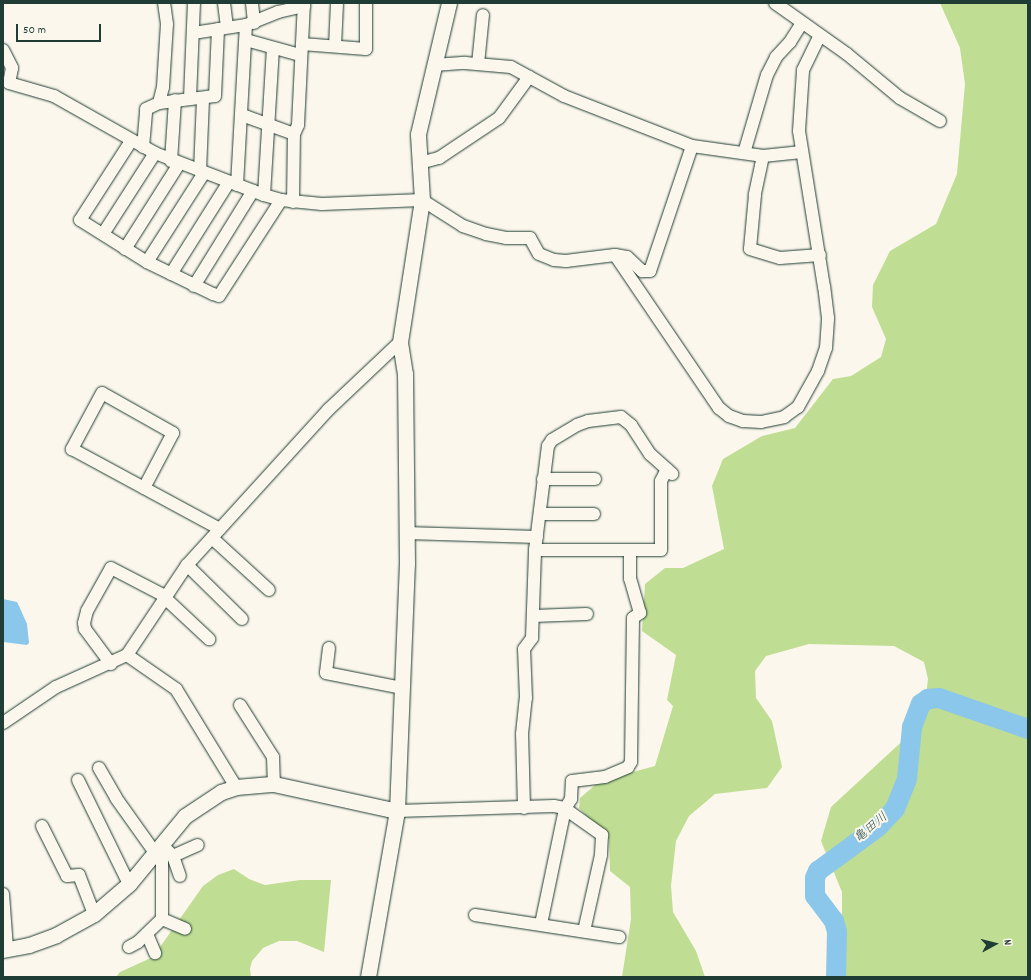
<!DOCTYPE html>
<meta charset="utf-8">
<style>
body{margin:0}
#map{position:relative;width:1031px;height:980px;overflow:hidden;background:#fbf7ec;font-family:Dekko,"Klee One",sans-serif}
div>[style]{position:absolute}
.green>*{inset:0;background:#c0dd94}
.water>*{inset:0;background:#8ac7ea}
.river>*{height:20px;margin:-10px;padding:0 10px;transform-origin:10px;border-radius:10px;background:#8ac7ea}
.roads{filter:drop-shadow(0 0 1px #1f3d34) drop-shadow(0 0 1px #1f3d34)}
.minor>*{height:12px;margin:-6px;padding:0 6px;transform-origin:6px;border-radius:6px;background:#fbf7ec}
.tertiary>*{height:15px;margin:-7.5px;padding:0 7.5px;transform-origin:7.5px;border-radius:7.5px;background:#fbf7ec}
span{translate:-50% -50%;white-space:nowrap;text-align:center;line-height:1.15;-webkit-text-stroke:4px #fbf7ec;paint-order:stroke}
.water-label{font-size:13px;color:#345958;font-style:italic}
.frame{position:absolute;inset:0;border:4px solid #1f3d34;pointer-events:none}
.north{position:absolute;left:975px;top:924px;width:40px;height:40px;-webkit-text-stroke:3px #fbf7ec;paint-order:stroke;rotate:83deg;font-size:11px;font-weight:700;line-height:16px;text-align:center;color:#1f3d34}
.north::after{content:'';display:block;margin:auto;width:14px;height:18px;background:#1f3d34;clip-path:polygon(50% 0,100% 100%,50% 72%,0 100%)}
.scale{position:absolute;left:16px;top:24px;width:85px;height:18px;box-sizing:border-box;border:2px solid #1f3d34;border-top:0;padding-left:5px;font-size:12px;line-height:14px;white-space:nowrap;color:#1f3d34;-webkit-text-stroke:3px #fbf7ec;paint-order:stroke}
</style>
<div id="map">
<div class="green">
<div style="clip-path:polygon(940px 3px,1028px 3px,1028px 977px,842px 977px,842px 892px,821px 841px,831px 807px,923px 722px,928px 679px,924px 662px,894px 646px,809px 644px,766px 656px,755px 671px,756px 698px,772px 721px,782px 767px,767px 788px,715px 794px,689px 816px,676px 841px,671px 886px,673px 912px,696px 951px,705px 977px,622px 977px,631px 919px,630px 887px,610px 871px,609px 839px,579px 808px,580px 798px,600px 781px,655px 766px,673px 706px,667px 700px,676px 655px,642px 631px,645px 584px,665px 568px,683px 568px,724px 549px,712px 486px,723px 459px,762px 436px,795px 428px,833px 379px,851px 376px,881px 357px,886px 339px,872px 307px,873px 285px,890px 251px,936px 224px,957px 174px,965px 84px,960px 48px)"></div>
<div style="clip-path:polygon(234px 869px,249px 879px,265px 885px,300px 880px,331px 880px,324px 952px,297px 941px,279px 941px,263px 948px,252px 961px,250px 969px,251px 977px,116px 977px,120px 972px,153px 957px,203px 886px,218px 875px)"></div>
</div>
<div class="water">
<div style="clip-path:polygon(3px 599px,17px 602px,19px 606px,27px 624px,29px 643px,27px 645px,3px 642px)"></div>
</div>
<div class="river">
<div style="left:836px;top:977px;width:45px;rotate:-88.7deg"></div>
<div style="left:837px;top:932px;width:11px;rotate:-105deg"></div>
<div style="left:834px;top:921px;width:31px;rotate:-127deg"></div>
<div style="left:815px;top:896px;width:18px;rotate:-90deg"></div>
<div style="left:815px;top:878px;width:8px;rotate:-67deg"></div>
<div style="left:818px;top:871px;width:74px;rotate:-36.3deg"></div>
<div style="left:878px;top:827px;width:25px;rotate:-47deg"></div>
<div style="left:895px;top:809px;width:32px;rotate:-68deg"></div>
<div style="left:907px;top:779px;width:52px;rotate:-84.5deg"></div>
<div style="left:912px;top:727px;width:25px;rotate:-69deg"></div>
<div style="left:921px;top:704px;width:9px;rotate:-36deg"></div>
<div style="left:928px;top:699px;width:11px;rotate:-5deg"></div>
<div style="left:939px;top:698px;width:94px;rotate:19.2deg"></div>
</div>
<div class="roads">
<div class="minor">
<div style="left:224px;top:3px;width:24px;rotate:83deg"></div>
<div style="left:252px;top:3px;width:20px;rotate:84deg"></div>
<div style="left:775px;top:3px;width:88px;rotate:35.3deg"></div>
<div style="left:847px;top:54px;width:69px;rotate:39.7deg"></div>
<div style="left:900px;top:98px;width:46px;rotate:29.9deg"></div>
<div style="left:193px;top:33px;width:54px;rotate:-8.6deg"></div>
<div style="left:246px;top:25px;width:35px;rotate:-22deg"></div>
<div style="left:278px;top:12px;width:27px;rotate:-13deg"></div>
<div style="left:246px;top:40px;width:56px;rotate:15.5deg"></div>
<div style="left:302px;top:44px;width:64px;rotate:4.5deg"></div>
<div style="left:366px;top:49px;width:46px;rotate:-90deg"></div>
<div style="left:335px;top:46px;width:43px;rotate:-87.3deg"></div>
<div style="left:3px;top:50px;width:20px;rotate:63deg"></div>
<div style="left:12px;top:68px;width:15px;rotate:101deg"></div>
<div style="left:9px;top:83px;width:47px;rotate:16.1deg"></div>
<div style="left:54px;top:96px;width:116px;rotate:29.4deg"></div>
<div style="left:155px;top:153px;width:117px;rotate:21.1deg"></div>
<div style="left:264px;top:195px;width:18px;rotate:16deg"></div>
<div style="left:281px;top:200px;width:41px;rotate:5.6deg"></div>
<div style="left:322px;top:204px;width:100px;rotate:-2.3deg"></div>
<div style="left:422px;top:200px;width:49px;rotate:32.4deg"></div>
<div style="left:463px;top:226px;width:24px;rotate:19deg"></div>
<div style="left:486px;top:234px;width:20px;rotate:11deg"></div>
<div style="left:506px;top:238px;width:24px"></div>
<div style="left:530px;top:238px;width:18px;rotate:61deg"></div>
<div style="left:539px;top:254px;width:16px;rotate:22deg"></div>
<div style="left:554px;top:260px;width:12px;rotate:5deg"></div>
<div style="left:566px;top:261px;width:49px;rotate:-7deg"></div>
<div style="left:615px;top:255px;width:185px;rotate:55.8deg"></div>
<div style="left:719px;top:408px;width:13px;rotate:39deg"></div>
<div style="left:729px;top:416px;width:15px;rotate:20deg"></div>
<div style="left:743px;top:421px;width:18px;rotate:3deg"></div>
<div style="left:761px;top:422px;width:24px;rotate:-12deg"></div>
<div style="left:784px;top:417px;width:17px;rotate:-36deg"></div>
<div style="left:798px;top:407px;width:41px;rotate:-60.9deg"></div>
<div style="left:818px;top:371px;width:24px;rotate:-71deg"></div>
<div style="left:826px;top:348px;width:30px;rotate:-86deg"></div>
<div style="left:828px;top:318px;width:31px;rotate:-97deg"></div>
<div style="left:824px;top:287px;width:158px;rotate:-99.1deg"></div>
<div style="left:799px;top:131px;width:61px;rotate:-86.2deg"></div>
<div style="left:803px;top:70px;width:37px;rotate:-64deg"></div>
<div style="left:478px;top:64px;width:49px;rotate:-84.2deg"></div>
<div style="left:434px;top:65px;width:31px;rotate:-4deg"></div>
<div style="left:465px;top:63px;width:46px;rotate:5deg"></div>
<div style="left:511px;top:67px;width:60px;rotate:28.7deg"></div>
<div style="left:564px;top:96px;width:137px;rotate:21.3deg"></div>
<div style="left:692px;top:146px;width:72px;rotate:8deg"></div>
<div style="left:763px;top:156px;width:39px;rotate:-6deg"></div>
<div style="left:190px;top:98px;width:95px;rotate:-87.6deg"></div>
<div style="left:159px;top:103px;width:16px;rotate:-76deg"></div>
<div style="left:163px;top:87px;width:63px;rotate:-86.4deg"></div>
<div style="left:167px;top:24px;width:21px;rotate:-98deg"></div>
<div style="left:242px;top:115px;width:55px;rotate:20.1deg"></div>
<div style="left:131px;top:141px;width:94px;rotate:122.8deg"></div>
<div style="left:80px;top:220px;width:79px;rotate:32.1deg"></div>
<div style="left:147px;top:262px;width:73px;rotate:25.9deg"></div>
<div style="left:213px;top:294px;width:6px;rotate:18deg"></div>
<div style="left:219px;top:296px;width:114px;rotate:-57.1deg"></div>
<div style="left:143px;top:147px;width:38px;rotate:-85deg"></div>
<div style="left:146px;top:109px;width:14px;rotate:-25deg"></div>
<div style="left:159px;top:103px;width:56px;rotate:-7.1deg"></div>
<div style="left:215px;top:96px;width:67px;rotate:-87.4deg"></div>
<div style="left:744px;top:153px;width:81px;rotate:-73.6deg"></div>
<div style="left:767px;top:75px;width:20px;rotate:-63deg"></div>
<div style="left:776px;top:57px;width:21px;rotate:-47deg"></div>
<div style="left:790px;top:42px;width:22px;rotate:-58deg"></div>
<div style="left:763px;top:156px;width:40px;rotate:102deg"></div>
<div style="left:755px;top:195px;width:54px;rotate:95.3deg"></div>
<div style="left:750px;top:249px;width:31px;rotate:17deg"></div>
<div style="left:780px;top:258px;width:40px;rotate:-4.3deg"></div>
<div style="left:171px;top:161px;width:61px;rotate:-86.2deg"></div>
<div style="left:420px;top:163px;width:20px;rotate:-15deg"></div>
<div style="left:439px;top:158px;width:72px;rotate:-33.7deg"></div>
<div style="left:499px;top:118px;width:51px;rotate:-53.8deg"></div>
<div style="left:200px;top:171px;width:72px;rotate:-87.6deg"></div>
<div style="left:237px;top:185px;width:160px;rotate:-86.8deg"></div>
<div style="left:264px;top:195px;width:147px;rotate:-86.5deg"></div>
<div style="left:293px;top:202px;width:68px;rotate:-89.2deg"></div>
<div style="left:294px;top:134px;width:10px;rotate:-66deg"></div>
<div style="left:298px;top:125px;width:122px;rotate:-87.2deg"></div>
<div style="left:103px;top:234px;width:96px;rotate:-57.3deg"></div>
<div style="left:125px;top:249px;width:101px;rotate:-57.6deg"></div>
<div style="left:615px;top:255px;width:12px;rotate:9deg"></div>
<div style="left:627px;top:257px;width:21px;rotate:43deg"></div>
<div style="left:642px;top:271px;width:8px"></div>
<div style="left:650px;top:271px;width:132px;rotate:-71.4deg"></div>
<div style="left:147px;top:262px;width:106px;rotate:-57.4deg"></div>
<div style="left:171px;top:274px;width:109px;rotate:-57.8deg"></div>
<div style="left:194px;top:286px;width:112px;rotate:-58.2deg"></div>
<div style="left:543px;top:479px;width:52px"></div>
<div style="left:144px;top:488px;width:62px;rotate:-62.2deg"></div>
<div style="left:173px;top:433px;width:81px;rotate:-150.6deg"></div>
<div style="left:102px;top:393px;width:64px;rotate:118.2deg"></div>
<div style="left:72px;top:449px;width:168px;rotate:28.4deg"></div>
<div style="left:540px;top:514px;width:54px"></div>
<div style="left:406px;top:533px;width:131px;rotate:1.7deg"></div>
<div style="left:212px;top:538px;width:77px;rotate:42.4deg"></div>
<div style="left:535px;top:550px;width:126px"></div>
<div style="left:661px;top:550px;width:69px;rotate:-90deg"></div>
<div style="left:661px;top:481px;width:13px;rotate:-63deg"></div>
<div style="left:187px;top:565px;width:77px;rotate:44.5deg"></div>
<div style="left:164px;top:597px;width:62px;rotate:43deg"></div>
<div style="left:533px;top:616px;width:54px;rotate:-2.1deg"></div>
<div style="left:329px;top:648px;width:25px;rotate:97deg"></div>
<div style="left:326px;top:673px;width:77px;rotate:11.2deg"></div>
<div style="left:127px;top:655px;width:60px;rotate:34.8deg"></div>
<div style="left:176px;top:689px;width:115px;rotate:58.5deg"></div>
<div style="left:111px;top:664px;width:44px;rotate:-126.6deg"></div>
<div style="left:85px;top:629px;width:6px;rotate:-99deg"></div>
<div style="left:84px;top:623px;width:12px;rotate:-76deg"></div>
<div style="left:87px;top:611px;width:49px;rotate:-60.8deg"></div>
<div style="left:111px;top:568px;width:61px;rotate:27.4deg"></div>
<div style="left:240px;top:705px;width:62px;rotate:57.6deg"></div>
<div style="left:273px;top:757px;width:27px;rotate:88deg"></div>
<div style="left:3px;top:723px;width:64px;rotate:-34.2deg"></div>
<div style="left:56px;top:687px;width:78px;rotate:-24.3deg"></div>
<div style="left:127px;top:655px;width:108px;rotate:-56.3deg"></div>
<div style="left:187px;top:565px;width:210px;rotate:-47.7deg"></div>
<div style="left:328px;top:410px;width:99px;rotate:-43.4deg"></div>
<div style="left:99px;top:768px;width:34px;rotate:60deg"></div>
<div style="left:116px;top:798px;width:69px;rotate:54.5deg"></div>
<div style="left:78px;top:780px;width:116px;rotate:63.9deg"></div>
<div style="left:524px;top:808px;width:74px;rotate:-91.5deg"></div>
<div style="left:522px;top:734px;width:36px;rotate:-84deg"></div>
<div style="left:526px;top:698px;width:49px;rotate:-92.3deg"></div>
<div style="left:524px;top:649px;width:14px;rotate:-54deg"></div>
<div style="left:532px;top:638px;width:88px;rotate:-88deg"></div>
<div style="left:535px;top:550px;width:105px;rotate:-82.9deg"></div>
<div style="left:548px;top:446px;width:7px;rotate:-56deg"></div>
<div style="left:552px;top:440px;width:29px;rotate:-31deg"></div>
<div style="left:577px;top:425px;width:12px;rotate:-20deg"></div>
<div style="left:588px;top:421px;width:33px;rotate:-7deg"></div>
<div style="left:621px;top:417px;width:13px;rotate:39deg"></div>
<div style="left:631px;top:425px;width:35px;rotate:57deg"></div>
<div style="left:650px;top:454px;width:30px;rotate:42deg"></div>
<div style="left:397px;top:811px;width:157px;rotate:-1.8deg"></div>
<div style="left:554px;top:806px;width:10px;rotate:11deg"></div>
<div style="left:564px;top:808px;width:47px;rotate:35.4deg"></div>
<div style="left:602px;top:835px;width:20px;rotate:93deg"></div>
<div style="left:601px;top:855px;width:78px;rotate:102.6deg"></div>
<div style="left:42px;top:826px;width:56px;rotate:63.4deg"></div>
<div style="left:67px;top:876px;width:12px;rotate:-5deg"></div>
<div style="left:79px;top:875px;width:42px;rotate:69deg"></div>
<div style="left:162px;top:845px;width:16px;rotate:45deg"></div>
<div style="left:173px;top:856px;width:27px;rotate:-24deg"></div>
<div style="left:173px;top:856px;width:21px;rotate:71deg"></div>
<div style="left:3px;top:894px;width:55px;rotate:85.8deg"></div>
<div style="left:475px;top:915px;width:146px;rotate:8.7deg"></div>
<div style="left:162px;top:919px;width:25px;rotate:23deg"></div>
<div style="left:541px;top:924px;width:117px;rotate:-78.2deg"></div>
<div style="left:565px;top:809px;width:12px;rotate:-59deg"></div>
<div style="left:571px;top:799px;width:18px;rotate:-87deg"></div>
<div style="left:572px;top:781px;width:33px;rotate:-7deg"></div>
<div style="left:605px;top:777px;width:25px;rotate:-23deg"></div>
<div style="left:628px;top:767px;width:6px;rotate:-59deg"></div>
<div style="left:631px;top:762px;width:144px;rotate:-89.2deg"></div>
<div style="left:633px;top:618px;width:9px;rotate:-36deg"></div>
<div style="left:640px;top:613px;width:35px;rotate:-106deg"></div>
<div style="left:630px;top:579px;width:28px;rotate:-90deg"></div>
<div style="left:147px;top:934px;width:21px;rotate:67deg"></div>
<div style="left:129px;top:947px;width:10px;rotate:-29deg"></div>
<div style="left:138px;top:942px;width:33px;rotate:-44deg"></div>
<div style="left:162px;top:919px;width:74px;rotate:-90deg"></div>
</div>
<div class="tertiary">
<div style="left:3px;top:950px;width:26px;rotate:-11deg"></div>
<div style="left:29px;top:945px;width:29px;rotate:-20deg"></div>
<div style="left:56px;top:935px;width:43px;rotate:-28.9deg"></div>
<div style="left:94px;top:914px;width:46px;rotate:-40.6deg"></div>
<div style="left:129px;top:884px;width:88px;rotate:-50.5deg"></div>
<div style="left:185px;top:816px;width:43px;rotate:-33.7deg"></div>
<div style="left:221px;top:792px;width:16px;rotate:-18deg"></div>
<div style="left:236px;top:787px;width:38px;rotate:-5deg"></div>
<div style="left:274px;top:784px;width:126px;rotate:12.4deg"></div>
<div style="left:368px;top:977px;width:169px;rotate:-80.1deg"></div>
<div style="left:397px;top:811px;width:247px;rotate:-87.7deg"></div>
<div style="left:407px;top:564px;width:190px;rotate:-90.6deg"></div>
<div style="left:405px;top:374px;width:32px;rotate:-99deg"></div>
<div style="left:400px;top:342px;width:144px;rotate:-81.2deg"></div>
<div style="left:422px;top:200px;width:66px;rotate:-93.5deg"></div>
<div style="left:418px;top:134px;width:135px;rotate:-76.7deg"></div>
</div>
</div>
<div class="water-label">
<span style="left:872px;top:829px;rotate:-40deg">亀田川</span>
</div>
<div class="frame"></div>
<div class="north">N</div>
<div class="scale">50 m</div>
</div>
